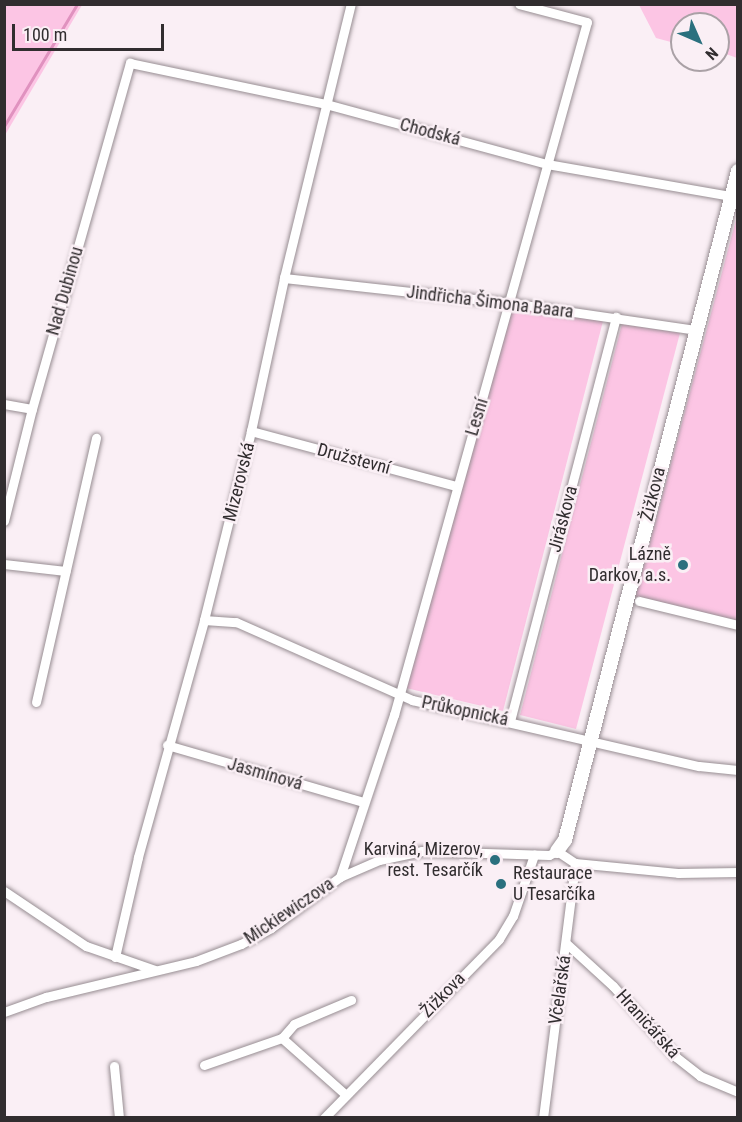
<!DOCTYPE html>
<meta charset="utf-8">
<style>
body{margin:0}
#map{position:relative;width:742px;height:1122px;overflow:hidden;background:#faeff5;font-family:"Roboto Condensed",sans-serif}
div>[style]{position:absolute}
.green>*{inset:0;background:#fcc5e4}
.stream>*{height:3px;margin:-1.5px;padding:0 1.5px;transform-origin:1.5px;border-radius:1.5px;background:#e092bf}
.roads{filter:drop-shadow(0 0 2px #978d92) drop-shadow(0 0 2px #978d92)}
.street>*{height:9px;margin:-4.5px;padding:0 4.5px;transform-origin:4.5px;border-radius:4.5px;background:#fff}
.secondary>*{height:14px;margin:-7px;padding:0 7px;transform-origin:7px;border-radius:7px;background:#fff}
.dots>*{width:16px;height:16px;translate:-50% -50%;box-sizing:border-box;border:3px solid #faeff5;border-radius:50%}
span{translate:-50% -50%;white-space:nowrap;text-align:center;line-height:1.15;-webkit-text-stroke:5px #faeff5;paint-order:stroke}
.street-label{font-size:18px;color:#312d2f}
.poi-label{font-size:18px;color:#312d2f}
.right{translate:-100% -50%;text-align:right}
.left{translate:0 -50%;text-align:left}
.frame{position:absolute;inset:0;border:6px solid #312d2f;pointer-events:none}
.north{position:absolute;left:670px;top:12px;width:60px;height:60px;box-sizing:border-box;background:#faeff5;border:2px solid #aaa1a6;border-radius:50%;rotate:135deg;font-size:16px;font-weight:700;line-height:24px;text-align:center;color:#312d2f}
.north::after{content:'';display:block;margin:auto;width:21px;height:27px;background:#2a707e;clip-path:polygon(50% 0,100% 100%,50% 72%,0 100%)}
.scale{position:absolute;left:12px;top:24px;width:152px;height:27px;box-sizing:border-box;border:3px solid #312d2f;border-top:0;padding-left:8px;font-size:18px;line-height:21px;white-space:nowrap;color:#312d2f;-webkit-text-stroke:4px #faeff5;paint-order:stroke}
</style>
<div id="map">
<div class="green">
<div style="clip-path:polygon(5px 4px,82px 5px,5px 135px,4px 5px)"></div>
<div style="clip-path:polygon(639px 5px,737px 5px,737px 58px,718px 51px,718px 24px,682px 24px,682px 45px,656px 38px)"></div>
<div style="clip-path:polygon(737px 216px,737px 628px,634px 602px)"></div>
<div style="clip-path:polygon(517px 308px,603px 321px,503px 711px,406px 688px,511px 314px)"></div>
<div style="clip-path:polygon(622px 324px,680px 333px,576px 729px,520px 715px)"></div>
</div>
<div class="stream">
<div style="left:4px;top:126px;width:142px;rotate:-59.1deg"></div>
</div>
<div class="roads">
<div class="street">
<div style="left:284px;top:278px;width:228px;rotate:6.3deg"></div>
<div style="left:511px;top:303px;width:187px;rotate:8.3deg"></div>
<div style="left:4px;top:404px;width:28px;rotate:10deg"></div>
<div style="left:251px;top:431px;width:212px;rotate:15deg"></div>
<div style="left:4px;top:521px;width:115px;rotate:-76deg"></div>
<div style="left:32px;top:409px;width:360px;rotate:-74.2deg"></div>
<div style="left:130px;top:63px;width:200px;rotate:11.8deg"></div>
<div style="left:326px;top:104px;width:229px;rotate:15.2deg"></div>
<div style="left:547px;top:164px;width:187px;rotate:9.9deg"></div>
<div style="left:4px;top:564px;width:62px;rotate:6.4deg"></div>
<div style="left:639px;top:601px;width:102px;rotate:13.6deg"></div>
<div style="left:204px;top:620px;width:32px;rotate:4deg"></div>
<div style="left:236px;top:622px;width:193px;rotate:23.9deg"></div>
<div style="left:412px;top:700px;width:294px;rotate:13deg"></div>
<div style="left:699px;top:766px;width:39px;rotate:6deg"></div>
<div style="left:36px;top:702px;width:271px;rotate:-77.2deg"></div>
<div style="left:510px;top:721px;width:418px;rotate:-75.3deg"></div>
<div style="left:167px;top:745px;width:204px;rotate:16.2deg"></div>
<div style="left:340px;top:877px;width:171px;rotate:-71.6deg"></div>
<div style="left:394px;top:715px;width:719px;rotate:-74.44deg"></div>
<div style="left:587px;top:22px;width:70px;rotate:-165.2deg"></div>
<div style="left:4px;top:891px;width:99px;rotate:33.9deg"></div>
<div style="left:86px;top:946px;width:73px;rotate:19.2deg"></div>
<div style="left:567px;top:944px;width:62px;rotate:42.4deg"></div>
<div style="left:613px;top:986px;width:95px;rotate:48.4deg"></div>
<div style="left:676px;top:1057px;width:31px;rotate:38deg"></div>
<div style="left:700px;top:1076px;width:41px;rotate:22.8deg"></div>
<div style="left:115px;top:957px;width:103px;rotate:-77deg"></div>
<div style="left:138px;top:857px;width:246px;rotate:-74.4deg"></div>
<div style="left:204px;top:620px;width:195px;rotate:-76deg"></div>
<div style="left:251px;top:431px;width:157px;rotate:-77.8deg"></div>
<div style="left:284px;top:278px;width:282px;rotate:-76.3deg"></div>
<div style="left:4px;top:1012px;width:45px;rotate:-19.7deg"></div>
<div style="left:46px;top:997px;width:154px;rotate:-13.5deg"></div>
<div style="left:196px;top:961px;width:48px;rotate:-20.7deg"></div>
<div style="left:241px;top:944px;width:34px;rotate:-28deg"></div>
<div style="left:271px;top:928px;width:86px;rotate:-36.5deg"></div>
<div style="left:340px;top:877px;width:43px;rotate:-23.6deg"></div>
<div style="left:379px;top:860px;width:44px;rotate:-11.8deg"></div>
<div style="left:422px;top:851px;width:127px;rotate:1.8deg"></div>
<div style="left:549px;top:855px;width:9px;rotate:-27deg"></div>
<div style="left:557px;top:851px;width:22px;rotate:34deg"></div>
<div style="left:575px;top:863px;width:103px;rotate:5.5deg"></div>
<div style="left:678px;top:873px;width:60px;rotate:-1deg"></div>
<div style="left:204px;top:1065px;width:83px;rotate:-19.1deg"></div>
<div style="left:114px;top:1066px;width:52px;rotate:84.5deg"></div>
<div style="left:346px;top:1095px;width:86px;rotate:-138.3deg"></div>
<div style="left:282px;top:1038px;width:18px;rotate:-49deg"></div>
<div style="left:294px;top:1024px;width:62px;rotate:-22.8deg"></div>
<div style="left:324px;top:1118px;width:250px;rotate:-45.6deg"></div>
<div style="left:499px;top:939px;width:27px;rotate:-59deg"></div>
<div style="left:513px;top:916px;width:65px;rotate:-71deg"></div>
<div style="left:543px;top:1118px;width:257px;rotate:-82.8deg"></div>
</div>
<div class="secondary">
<div style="left:557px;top:851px;width:14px;rotate:-54deg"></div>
<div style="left:565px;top:840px;width:691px;rotate:-75.5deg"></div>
</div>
</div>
<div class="dots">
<div style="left:683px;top:565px;background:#2a707e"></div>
<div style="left:495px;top:860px;background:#2a707e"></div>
<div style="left:501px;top:884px;background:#2a707e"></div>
</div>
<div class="street-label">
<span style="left:430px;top:132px;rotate:15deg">Chodská</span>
<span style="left:65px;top:291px;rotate:-74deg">Nad Dubinou</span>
<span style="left:490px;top:302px;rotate:7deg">Jindřicha Šimona Baara</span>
<span style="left:477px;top:417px;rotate:-73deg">Lesní</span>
<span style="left:354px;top:459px;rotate:15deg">Družstevní</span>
<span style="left:239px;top:482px;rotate:-76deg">Mizerovská</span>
<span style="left:653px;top:494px;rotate:-76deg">Žižkova</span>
<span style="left:563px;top:519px;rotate:-75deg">Jiráskova</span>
<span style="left:465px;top:711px;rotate:12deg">Průkopnická</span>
<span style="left:265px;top:774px;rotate:16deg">Jasmínová</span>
<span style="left:289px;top:911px;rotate:-34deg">Mickiewiczova</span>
<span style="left:560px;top:990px;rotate:-82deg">Včelařská</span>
<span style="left:443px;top:995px;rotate:-46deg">Žižkova</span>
<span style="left:648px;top:1024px;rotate:48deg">Hraničářská</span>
</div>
<div class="poi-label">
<span class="right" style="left:671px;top:565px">Lázně<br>Darkov, a.s.</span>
<span class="right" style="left:483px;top:860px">Karviná, Mizerov,<br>rest. Tesarčík</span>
<span class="left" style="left:513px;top:884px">Restaurace<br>U Tesarčíka</span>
</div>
<div class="frame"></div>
<div class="north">N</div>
<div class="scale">100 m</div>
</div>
